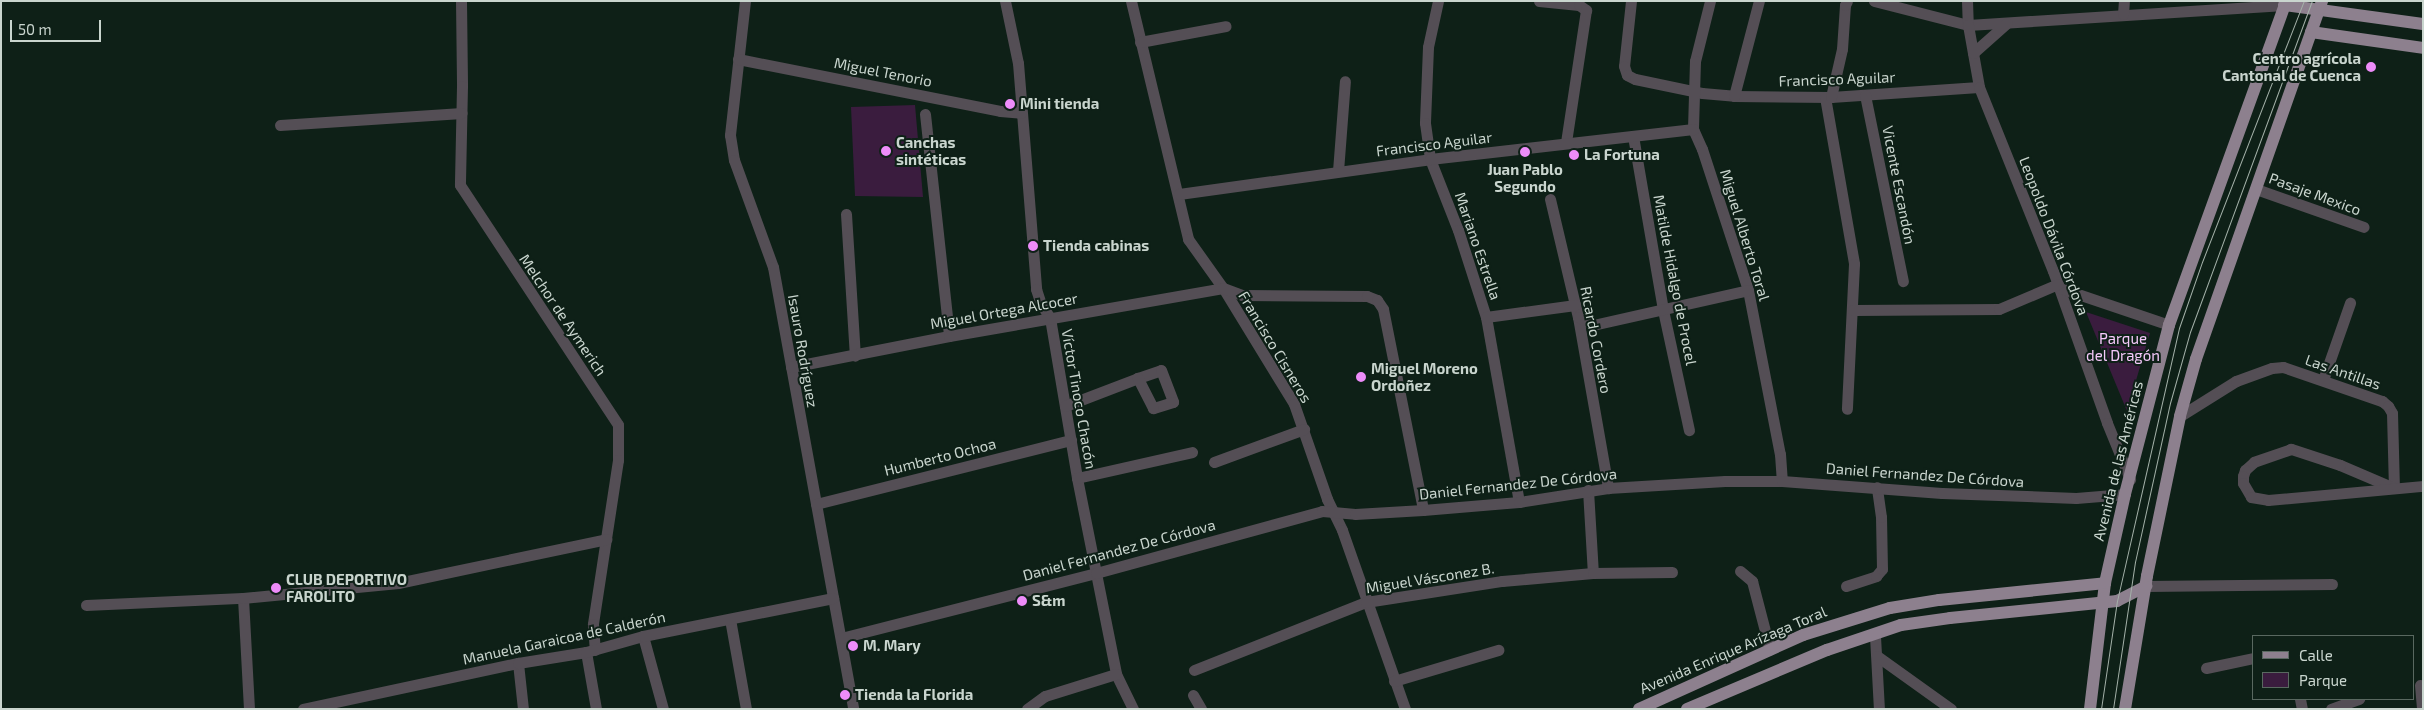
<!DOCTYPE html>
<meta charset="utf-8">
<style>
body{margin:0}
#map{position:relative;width:2424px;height:710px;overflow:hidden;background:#0e2017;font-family:"Exo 2",sans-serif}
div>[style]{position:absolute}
.green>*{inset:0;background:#3a1c3e}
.minor>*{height:11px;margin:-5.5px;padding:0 5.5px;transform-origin:5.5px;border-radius:5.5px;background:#544e55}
.major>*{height:12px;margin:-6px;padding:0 6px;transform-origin:6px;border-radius:6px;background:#8d808e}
.tram>*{height:1px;margin:-0.5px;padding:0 0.5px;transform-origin:0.5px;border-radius:0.5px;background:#a4b1a9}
.dots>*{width:14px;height:14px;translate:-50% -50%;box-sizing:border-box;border:2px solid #0e2017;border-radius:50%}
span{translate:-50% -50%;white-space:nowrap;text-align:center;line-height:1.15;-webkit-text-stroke:4px #0e2017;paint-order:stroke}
.poi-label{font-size:15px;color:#c9d5ce;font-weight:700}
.right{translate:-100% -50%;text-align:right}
.left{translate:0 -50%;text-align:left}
.street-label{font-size:15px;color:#c9d5ce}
.park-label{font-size:15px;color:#f6c9fb}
.frame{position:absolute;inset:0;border:2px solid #c9d5ce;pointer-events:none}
.legend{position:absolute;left:2252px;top:635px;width:162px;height:65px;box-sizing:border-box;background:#0e2017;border:1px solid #596860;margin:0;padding:6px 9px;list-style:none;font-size:15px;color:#c9d5ce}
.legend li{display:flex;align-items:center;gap:10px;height:25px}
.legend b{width:25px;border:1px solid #596860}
.scale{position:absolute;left:10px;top:20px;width:91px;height:22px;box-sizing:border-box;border:2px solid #c9d5ce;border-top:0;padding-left:6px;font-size:15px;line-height:18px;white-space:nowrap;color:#c9d5ce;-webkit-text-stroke:4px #0e2017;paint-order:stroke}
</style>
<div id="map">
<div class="green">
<div style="clip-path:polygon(915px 105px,923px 197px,855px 196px,851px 107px)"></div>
<div style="clip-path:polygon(2086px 312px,2150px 333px,2127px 411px)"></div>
</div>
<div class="minor">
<div style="left:461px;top:1px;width:85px;rotate:89.3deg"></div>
<div style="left:462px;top:86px;width:99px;rotate:91.2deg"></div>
<div style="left:460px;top:185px;width:287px;rotate:56.6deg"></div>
<div style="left:618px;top:425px;width:35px;rotate:90deg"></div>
<div style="left:618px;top:460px;width:166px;rotate:98.7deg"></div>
<div style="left:593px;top:624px;width:26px;rotate:86deg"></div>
<div style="left:745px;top:1px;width:135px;rotate:96.4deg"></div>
<div style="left:730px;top:135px;width:25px;rotate:81deg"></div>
<div style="left:734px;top:160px;width:114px;rotate:70deg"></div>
<div style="left:773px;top:267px;width:449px;rotate:79.7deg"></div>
<div style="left:1005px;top:1px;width:63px;rotate:78.2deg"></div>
<div style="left:1018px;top:63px;width:227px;rotate:85.4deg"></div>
<div style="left:1036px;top:289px;width:16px;rotate:72deg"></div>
<div style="left:1041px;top:304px;width:17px;rotate:57deg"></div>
<div style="left:1050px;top:318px;width:162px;rotate:80.4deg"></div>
<div style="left:1077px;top:478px;width:200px;rotate:78.7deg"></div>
<div style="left:1116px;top:674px;width:39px;rotate:64deg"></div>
<div style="left:1131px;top:1px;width:245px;rotate:76.5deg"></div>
<div style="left:1188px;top:239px;width:60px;rotate:54.5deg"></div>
<div style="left:1223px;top:288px;width:136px;rotate:58.5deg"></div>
<div style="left:1294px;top:404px;width:101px;rotate:70.8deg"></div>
<div style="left:1327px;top:499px;width:34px;rotate:64deg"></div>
<div style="left:1342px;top:530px;width:190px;rotate:70.6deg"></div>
<div style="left:1438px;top:1px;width:47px;rotate:102.3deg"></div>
<div style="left:1428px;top:47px;width:76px;rotate:92.3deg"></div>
<div style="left:1425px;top:123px;width:36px;rotate:82deg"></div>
<div style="left:1430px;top:159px;width:76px;rotate:68.5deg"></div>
<div style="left:1458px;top:230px;width:91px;rotate:72.2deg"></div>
<div style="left:1486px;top:317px;width:188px;rotate:79.9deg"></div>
<div style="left:1539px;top:1px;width:40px;rotate:5.7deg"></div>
<div style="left:1579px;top:5px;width:9px;rotate:36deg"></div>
<div style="left:1586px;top:10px;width:134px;rotate:98.6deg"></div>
<div style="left:1631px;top:1px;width:65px;rotate:96.1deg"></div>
<div style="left:1624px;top:66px;width:9px;rotate:72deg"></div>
<div style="left:1627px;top:75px;width:9px;rotate:27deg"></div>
<div style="left:1635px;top:79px;width:68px;rotate:11.8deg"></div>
<div style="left:1702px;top:93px;width:32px;rotate:5deg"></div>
<div style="left:1734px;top:96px;width:97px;rotate:0.6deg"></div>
<div style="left:1831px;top:97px;width:148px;rotate:-3.9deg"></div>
<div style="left:1710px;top:1px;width:62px;rotate:104deg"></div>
<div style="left:1695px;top:61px;width:68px;rotate:91.7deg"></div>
<div style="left:1693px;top:129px;width:22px;rotate:66deg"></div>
<div style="left:1702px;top:149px;width:148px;rotate:71.9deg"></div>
<div style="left:1748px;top:290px;width:167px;rotate:79deg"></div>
<div style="left:1780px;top:454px;width:27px;rotate:86deg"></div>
<div style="left:1874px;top:1px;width:97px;rotate:14.3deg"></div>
<div style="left:1968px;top:25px;width:317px;rotate:-3.6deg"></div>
<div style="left:1967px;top:1px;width:24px;rotate:88deg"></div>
<div style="left:1968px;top:25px;width:63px;rotate:79.9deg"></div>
<div style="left:1979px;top:87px;width:198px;rotate:68.1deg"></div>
<div style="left:2053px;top:271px;width:161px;rotate:70.4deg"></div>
<div style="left:2107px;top:423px;width:61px;rotate:67.7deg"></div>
<div style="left:2123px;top:14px;width:13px;rotate:-86deg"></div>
<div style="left:1140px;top:42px;width:87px;rotate:-10.5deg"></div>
<div style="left:1973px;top:53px;width:45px;rotate:-41.4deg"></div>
<div style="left:738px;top:59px;width:267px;rotate:11.2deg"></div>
<div style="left:1000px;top:111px;width:21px;rotate:5deg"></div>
<div style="left:1865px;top:95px;width:190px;rotate:78.5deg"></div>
<div style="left:1734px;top:96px;width:98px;rotate:-75.3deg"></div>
<div style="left:1825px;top:97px;width:169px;rotate:80.1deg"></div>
<div style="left:1854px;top:264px;width:145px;rotate:92.8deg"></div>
<div style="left:1831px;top:97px;width:49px;rotate:-77.1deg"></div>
<div style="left:1842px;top:49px;width:44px;rotate:-86.1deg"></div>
<div style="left:1845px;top:5px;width:4px;rotate:-63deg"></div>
<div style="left:925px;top:114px;width:223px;rotate:83.8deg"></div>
<div style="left:280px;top:125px;width:182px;rotate:-3.8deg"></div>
<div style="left:1633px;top:136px;width:177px;rotate:80.2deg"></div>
<div style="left:1663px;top:310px;width:123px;rotate:77.8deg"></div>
<div style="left:1338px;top:171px;width:90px;rotate:-85.6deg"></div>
<div style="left:2256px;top:189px;width:114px;rotate:19.4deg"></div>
<div style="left:1179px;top:194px;width:253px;rotate:-7.9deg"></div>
<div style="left:1430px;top:159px;width:265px;rotate:-6.5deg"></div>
<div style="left:1550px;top:199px;width:121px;rotate:76.7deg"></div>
<div style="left:1578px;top:317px;width:174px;rotate:80deg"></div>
<div style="left:846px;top:214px;width:142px;rotate:86.4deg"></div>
<div style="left:2060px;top:288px;width:115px;rotate:18.7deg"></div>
<div style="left:1853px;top:310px;width:146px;rotate:-0.4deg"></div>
<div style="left:1999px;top:309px;width:64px;rotate:-23deg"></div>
<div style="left:1486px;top:317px;width:90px;rotate:-7.7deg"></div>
<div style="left:1578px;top:317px;width:17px;rotate:28deg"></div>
<div style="left:1593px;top:325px;width:159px;rotate:-12.7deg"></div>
<div style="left:791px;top:367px;width:161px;rotate:-11.1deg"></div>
<div style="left:949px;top:336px;width:278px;rotate:-9.9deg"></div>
<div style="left:1223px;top:288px;width:20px;rotate:20deg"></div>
<div style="left:1242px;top:295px;width:125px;rotate:0.5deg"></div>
<div style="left:1367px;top:296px;width:11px;rotate:22deg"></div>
<div style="left:1377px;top:300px;width:11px;rotate:56deg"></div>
<div style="left:1383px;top:309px;width:205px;rotate:78.7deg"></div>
<div style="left:2323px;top:380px;width:82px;rotate:-70.7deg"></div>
<div style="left:1065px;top:406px;width:78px;rotate:-21deg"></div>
<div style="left:1138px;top:378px;width:24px;rotate:-19deg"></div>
<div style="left:1161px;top:370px;width:34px;rotate:69deg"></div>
<div style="left:1173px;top:402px;width:21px;rotate:163deg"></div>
<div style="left:1153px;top:408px;width:34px;rotate:-117deg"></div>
<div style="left:2180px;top:416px;width:66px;rotate:-32deg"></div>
<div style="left:2236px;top:381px;width:38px;rotate:-20deg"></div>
<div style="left:2272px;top:368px;width:11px;rotate:-5deg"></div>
<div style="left:2283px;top:367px;width:105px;rotate:19deg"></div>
<div style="left:2382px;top:401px;width:8px;rotate:40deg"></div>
<div style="left:2388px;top:406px;width:8px;rotate:60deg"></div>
<div style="left:2392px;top:413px;width:75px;rotate:88.5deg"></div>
<div style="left:1214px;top:462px;width:96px;rotate:-20.1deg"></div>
<div style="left:1077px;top:478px;width:118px;rotate:-12.7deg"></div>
<div style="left:2394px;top:488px;width:59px;rotate:-156.9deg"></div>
<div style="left:2340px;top:465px;width:52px;rotate:-161.9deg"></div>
<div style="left:2291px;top:449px;width:39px;rotate:161deg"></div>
<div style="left:2254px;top:462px;width:12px;rotate:138deg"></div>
<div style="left:2245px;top:470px;width:6px;rotate:108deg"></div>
<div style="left:2243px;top:476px;width:7px;rotate:90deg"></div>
<div style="left:2243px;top:483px;width:16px;rotate:60deg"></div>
<div style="left:2251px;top:497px;width:17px;rotate:10deg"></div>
<div style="left:2268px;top:500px;width:156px;rotate:-5.2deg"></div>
<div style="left:1588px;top:490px;width:83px;rotate:86.6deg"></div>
<div style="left:816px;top:504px;width:263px;rotate:-14.1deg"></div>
<div style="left:1740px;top:571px;width:16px;rotate:40deg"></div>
<div style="left:1752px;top:581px;width:71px;rotate:75.4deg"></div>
<div style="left:1846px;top:586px;width:32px;rotate:-18deg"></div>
<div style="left:1876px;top:576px;width:9px;rotate:-49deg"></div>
<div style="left:1882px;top:569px;width:52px;rotate:-91.1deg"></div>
<div style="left:1881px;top:517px;width:30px;rotate:-98deg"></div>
<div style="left:2146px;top:586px;width:186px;rotate:-0.6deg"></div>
<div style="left:243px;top:598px;width:111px;rotate:86.9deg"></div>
<div style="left:86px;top:605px;width:157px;rotate:-2.6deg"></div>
<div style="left:243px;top:598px;width:156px;rotate:-5.5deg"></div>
<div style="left:398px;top:583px;width:213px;rotate:-11.9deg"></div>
<div style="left:730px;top:619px;width:91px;rotate:79.9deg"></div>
<div style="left:643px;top:636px;width:76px;rotate:74.7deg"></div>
<div style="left:1875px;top:636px;width:73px;rotate:86.9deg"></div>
<div style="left:841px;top:638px;width:263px;rotate:-14.3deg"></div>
<div style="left:1096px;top:573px;width:234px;rotate:-15.3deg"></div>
<div style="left:1322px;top:511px;width:33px;rotate:5deg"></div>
<div style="left:1355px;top:514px;width:68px;rotate:-3.4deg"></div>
<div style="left:1423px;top:510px;width:96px;rotate:-4.8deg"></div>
<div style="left:1519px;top:502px;width:90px;rotate:-8.9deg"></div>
<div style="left:1608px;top:488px;width:117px;rotate:-3.4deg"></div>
<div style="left:1725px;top:481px;width:57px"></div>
<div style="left:1782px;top:481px;width:160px;rotate:4.3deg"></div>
<div style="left:1942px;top:493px;width:134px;rotate:2.1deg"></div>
<div style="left:2076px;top:498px;width:49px;rotate:-4.7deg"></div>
<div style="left:586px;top:652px;width:58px;rotate:80deg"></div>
<div style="left:1877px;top:656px;width:91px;rotate:35.6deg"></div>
<div style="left:518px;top:663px;width:46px;rotate:83.8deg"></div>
<div style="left:2206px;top:668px;width:48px;rotate:-12deg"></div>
<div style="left:1194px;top:670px;width:185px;rotate:-21.6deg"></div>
<div style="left:1366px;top:602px;width:138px;rotate:-8.8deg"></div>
<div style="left:1502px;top:581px;width:91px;rotate:-5deg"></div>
<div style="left:1593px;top:573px;width:79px;rotate:-0.7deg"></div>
<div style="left:1394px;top:681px;width:109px;rotate:-16.6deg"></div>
<div style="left:2420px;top:685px;width:24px;rotate:85deg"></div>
<div style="left:1193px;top:695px;width:16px;rotate:60deg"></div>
<div style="left:2300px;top:699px;width:10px;rotate:79deg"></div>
<div style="left:303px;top:709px;width:220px;rotate:-12.1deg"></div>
<div style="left:518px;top:663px;width:69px;rotate:-9.2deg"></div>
<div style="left:586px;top:652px;width:59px;rotate:-15.7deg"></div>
<div style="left:643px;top:636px;width:194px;rotate:-11.3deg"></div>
<div style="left:1027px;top:709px;width:22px;rotate:-36deg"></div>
<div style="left:1045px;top:696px;width:74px;rotate:-17.2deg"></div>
<div style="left:2331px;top:709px;width:30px;rotate:-20deg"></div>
</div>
<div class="major">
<div style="left:2284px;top:5px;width:140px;rotate:7.8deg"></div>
<div style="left:2311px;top:32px;width:113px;rotate:8.1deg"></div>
<div style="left:1639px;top:709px;width:180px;rotate:-24.3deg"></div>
<div style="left:1803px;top:635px;width:91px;rotate:-17.2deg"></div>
<div style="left:1890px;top:608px;width:50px;rotate:-9.3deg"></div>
<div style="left:1939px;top:600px;width:167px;rotate:-5.8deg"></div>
<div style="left:1687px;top:709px;width:152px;rotate:-22.9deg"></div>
<div style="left:1827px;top:650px;width:78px;rotate:-18.7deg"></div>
<div style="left:1901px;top:625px;width:49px;rotate:-8.1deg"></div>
<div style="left:1950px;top:618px;width:168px;rotate:-5.8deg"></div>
<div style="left:2117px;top:601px;width:33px;rotate:-27deg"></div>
<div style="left:2090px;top:709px;width:127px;rotate:-83.2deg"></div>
<div style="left:2105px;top:583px;width:91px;rotate:-77.3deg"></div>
<div style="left:2125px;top:494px;width:175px;rotate:-75.4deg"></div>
<div style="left:2169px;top:325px;width:344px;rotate:-70.1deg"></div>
<div style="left:2125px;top:709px;width:135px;rotate:-80.6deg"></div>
<div style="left:2147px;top:576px;width:163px;rotate:-78.3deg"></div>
<div style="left:2180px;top:416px;width:59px;rotate:-74.3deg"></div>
<div style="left:2196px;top:359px;width:380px;rotate:-70.6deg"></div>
</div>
<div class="tram">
<div style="left:2101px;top:709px;width:109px;rotate:-81.6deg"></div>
<div style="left:2117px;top:601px;width:280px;rotate:-77.2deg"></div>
<div style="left:2179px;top:328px;width:70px;rotate:-70.8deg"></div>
<div style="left:2202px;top:262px;width:280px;rotate:-68.7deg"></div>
<div style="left:2113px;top:709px;width:149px;rotate:-81.5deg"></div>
<div style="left:2135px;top:562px;width:163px;rotate:-77.6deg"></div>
<div style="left:2170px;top:403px;width:74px;rotate:-74.3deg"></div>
<div style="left:2190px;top:332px;width:353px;rotate:-69.8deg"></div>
</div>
<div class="dots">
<div style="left:2371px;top:67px;background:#ed8cf9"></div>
<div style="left:1010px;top:104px;background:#ed8cf9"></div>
<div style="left:886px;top:151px;background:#ed8cf9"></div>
<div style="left:1525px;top:152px;background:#ed8cf9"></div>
<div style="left:1574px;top:155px;background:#ed8cf9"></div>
<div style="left:1033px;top:246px;background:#ed8cf9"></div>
<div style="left:1361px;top:377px;background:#ed8cf9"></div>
<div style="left:276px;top:588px;background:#ed8cf9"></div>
<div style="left:1022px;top:601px;background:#ed8cf9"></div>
<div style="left:853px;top:646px;background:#ed8cf9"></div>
<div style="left:845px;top:695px;background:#ed8cf9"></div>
</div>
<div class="poi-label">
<span class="right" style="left:2361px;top:67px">Centro agrícola<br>Cantonal de Cuenca</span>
<span class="left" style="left:1020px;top:104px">Mini tienda</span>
<span class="left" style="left:896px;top:151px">Canchas<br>sintéticas</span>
<span class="left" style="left:1584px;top:155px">La Fortuna</span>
<span style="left:1525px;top:178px">Juan Pablo<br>Segundo</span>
<span class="left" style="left:1043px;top:246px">Tienda cabinas</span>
<span class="left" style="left:1371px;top:377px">Miguel Moreno<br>Ordoñez</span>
<span class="left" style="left:286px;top:588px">CLUB DEPORTIVO<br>FAROLITO</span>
<span class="left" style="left:1032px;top:601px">S&amp;m</span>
<span class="left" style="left:863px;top:646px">M. Mary</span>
<span class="left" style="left:855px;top:695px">Tienda la Florida</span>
</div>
<div class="street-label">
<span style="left:883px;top:72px;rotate:11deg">Miguel Tenorio</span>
<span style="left:1837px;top:79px;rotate:-2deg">Francisco Aguilar</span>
<span style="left:1434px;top:144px;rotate:-7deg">Francisco Aguilar</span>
<span style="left:1899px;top:185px;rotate:79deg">Vicente Escandón</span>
<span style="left:2315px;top:194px;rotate:20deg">Pasaje Mexico</span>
<span style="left:1745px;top:235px;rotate:73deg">Miguel Alberto Toral</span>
<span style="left:2054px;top:236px;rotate:69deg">Leopoldo Dávila Córdova</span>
<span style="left:1478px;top:246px;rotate:71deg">Mariano Estrella</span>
<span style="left:1675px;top:280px;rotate:79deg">Matilde Hidalgo de Procel</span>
<span style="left:1004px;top:311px;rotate:-10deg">Miguel Ortega Alcocer</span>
<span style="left:563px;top:315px;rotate:56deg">Melchor de Aymerich</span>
<span style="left:1596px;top:340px;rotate:79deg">Ricardo Cordero</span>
<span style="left:1275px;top:347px;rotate:59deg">Francisco Cisneros</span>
<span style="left:803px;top:351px;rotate:80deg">Isauro Rodríguez</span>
<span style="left:2343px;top:372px;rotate:19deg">Las Antillas</span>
<span style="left:1079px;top:399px;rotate:80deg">Víctor Tinoco Chacón</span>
<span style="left:940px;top:457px;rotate:-14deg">Humberto Ochoa</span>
<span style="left:2118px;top:461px;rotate:-76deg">Avenida de las Américas</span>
<span style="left:1925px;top:475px;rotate:4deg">Daniel Fernandez De Córdova</span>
<span style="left:1518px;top:484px;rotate:-6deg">Daniel Fernandez De Córdova</span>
<span style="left:1119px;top:550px;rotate:-15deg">Daniel Fernandez De Córdova</span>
<span style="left:1430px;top:578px;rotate:-9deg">Miguel Vásconez B.</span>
<span style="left:564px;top:638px;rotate:-12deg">Manuela Garaicoa de Calderón</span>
<span style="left:1733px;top:650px;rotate:-23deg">Avenida Enrique Arízaga Toral</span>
</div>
<div class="park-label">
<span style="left:2123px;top:347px">Parque<br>del Dragón</span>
</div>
<div class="frame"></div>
<ul class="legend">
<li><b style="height:6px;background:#8d808e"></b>Calle</li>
<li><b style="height:14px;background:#3a1c3e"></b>Parque</li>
</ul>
<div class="scale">50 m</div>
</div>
